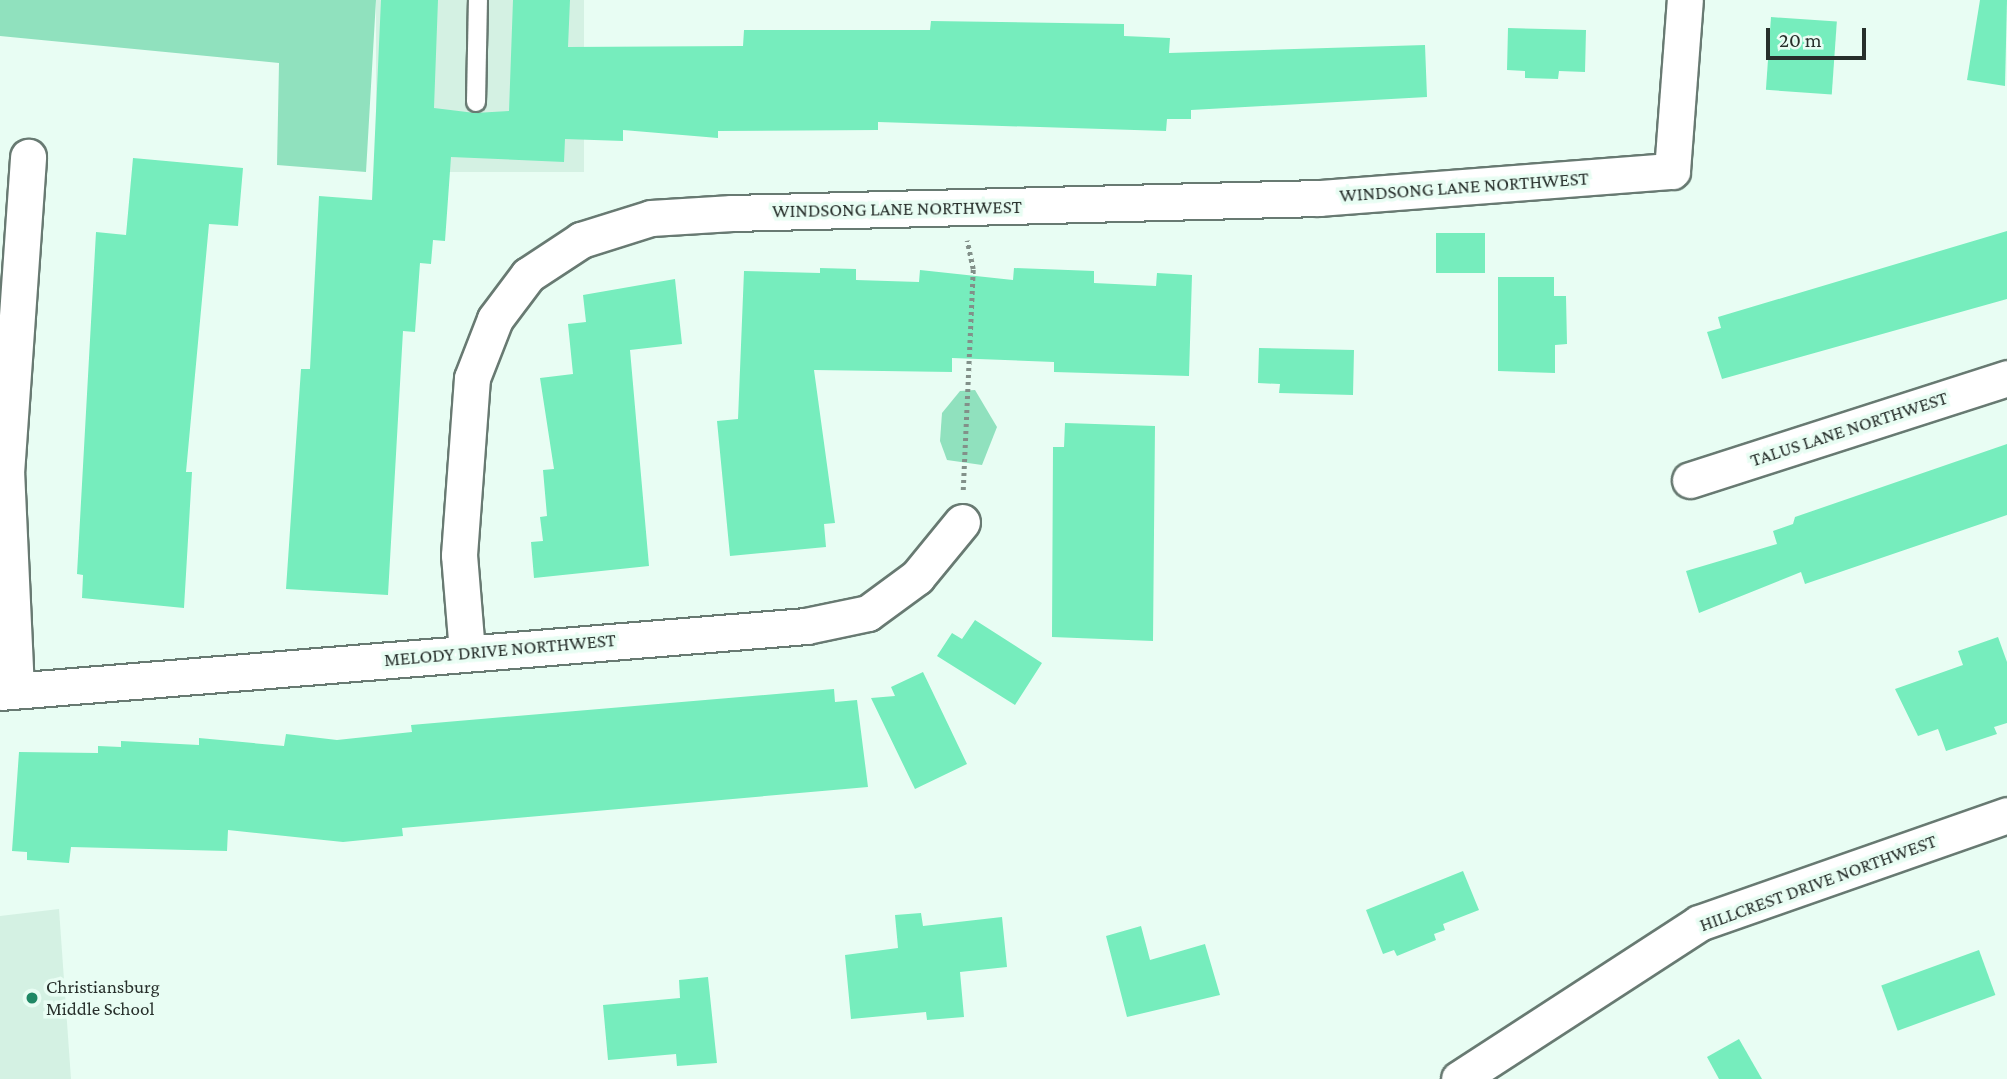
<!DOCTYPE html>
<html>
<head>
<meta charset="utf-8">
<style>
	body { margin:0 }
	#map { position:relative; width:2007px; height:1079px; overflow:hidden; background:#e8fdf3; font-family:"Crimson Pro",serif }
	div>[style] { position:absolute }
	.built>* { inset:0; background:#d4f1e3; transform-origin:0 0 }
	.green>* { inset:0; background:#90e1be }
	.building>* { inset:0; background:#76edbd; transform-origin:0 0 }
	.path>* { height:4.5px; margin-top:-2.25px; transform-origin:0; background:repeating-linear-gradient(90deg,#829089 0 3.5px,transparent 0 7px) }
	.roads { filter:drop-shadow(2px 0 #687a72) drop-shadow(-2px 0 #687a72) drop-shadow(0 2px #687a72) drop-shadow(0 -2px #687a72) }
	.service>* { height:18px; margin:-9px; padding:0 9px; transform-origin:9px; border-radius:9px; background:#fff }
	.minor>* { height:35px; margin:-17.5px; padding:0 17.5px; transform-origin:17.5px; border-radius:17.5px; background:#fff }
	.dots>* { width:19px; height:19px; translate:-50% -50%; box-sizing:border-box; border:4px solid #e8fdf3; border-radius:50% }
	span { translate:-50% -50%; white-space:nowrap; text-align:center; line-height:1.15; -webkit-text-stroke:7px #e8fdf3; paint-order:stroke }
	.street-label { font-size:19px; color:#272f2b }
	.poi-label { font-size:19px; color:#272f2b }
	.left { translate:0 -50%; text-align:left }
	.scale { position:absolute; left:1766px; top:28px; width:100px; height:32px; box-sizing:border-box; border:4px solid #272f2b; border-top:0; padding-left:9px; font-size:21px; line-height:24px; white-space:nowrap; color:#272f2b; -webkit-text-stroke:5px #e8fdf3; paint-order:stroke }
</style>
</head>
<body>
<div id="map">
	<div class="built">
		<div style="left:376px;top:0;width:208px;height:172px"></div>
		<div style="clip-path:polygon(59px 909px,71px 1079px,0 1079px,0 916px)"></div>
	</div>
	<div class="green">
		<div style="clip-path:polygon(0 0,376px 0,366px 172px,277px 165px,279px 63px,0 36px)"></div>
		<div style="clip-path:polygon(975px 390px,997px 427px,982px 465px,947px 460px,940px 441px,942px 413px,960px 391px)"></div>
	</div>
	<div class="building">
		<div style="clip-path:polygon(381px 0,438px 0,434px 108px,475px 113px,509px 111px,513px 0,570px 0,568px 47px,743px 46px,744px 30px,930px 30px,931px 21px,1124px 24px,1124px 36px,1170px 38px,1169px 53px,1425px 45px,1427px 97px,1191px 110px,1191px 119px,1167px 119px,1166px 131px,878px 122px,878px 130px,718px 131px,718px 138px,623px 130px,623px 141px,565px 139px,564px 162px,451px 157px,445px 241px,433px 240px,431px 264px,420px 263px,415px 332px,403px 331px,388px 595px,286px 589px,301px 369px,310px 369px,319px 196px,372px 200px)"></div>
		<div style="clip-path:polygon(1980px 0,2007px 0,2005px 86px,1967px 80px)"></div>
		<div style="left:1771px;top:17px;width:66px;height:73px;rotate:4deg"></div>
		<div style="clip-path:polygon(1508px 28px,1586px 30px,1585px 72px,1559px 71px,1558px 79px,1525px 78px,1525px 71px,1507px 70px)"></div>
		<div style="clip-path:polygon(133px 158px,243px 168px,238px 226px,209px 224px,186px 472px,192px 472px,184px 608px,82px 598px,83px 575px,77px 574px,96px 232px,126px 235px)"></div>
		<div style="clip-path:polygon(2007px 231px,2007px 299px,1722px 379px,1707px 332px,1721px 328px,1718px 317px)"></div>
		<div style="left:1436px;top:233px;width:49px;height:40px"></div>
		<div style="clip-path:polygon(820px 268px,856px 269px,856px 280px,919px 282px,920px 270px,1013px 280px,1014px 268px,1094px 271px,1094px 283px,1156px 286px,1157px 273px,1192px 275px,1189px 376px,1054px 372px,1054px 362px,952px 358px,952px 372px,814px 370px,835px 523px,824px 524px,826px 547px,730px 556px,717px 421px,738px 419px,744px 271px,820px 273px)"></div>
		<div style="clip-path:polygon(1498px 277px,1554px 277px,1554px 296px,1566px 296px,1567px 344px,1555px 345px,1555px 373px,1498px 371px)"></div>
		<div style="clip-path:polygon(675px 279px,682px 344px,630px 350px,649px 566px,534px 578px,531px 542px,543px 541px,540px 517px,547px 516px,543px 470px,554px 469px,540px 378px,573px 374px,568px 324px,586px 322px,583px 295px)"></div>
		<div style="clip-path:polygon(1259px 348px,1354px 350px,1353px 395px,1279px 393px,1280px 384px,1258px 383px)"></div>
		<div style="clip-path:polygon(1065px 423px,1155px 426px,1153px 641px,1052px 637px,1053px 447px,1064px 447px)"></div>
		<div style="clip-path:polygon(2007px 444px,2007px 515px,1805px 584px,1801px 572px,1699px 613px,1686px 571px,1777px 544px,1773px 531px,1793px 524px,1795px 517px)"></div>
		<div style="clip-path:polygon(975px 620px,1042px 663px,1015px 705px,937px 656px,952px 633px,962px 639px)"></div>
		<div style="clip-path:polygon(1998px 637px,2007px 662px,2007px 723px,1994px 727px,1997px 734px,1946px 751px,1938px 729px,1918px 736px,1895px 689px,1963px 665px,1958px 651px)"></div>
		<div style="clip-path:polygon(923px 672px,967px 764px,915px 789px,871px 698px,895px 696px,891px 687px)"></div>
		<div style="clip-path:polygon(834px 689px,835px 702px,857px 700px,868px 787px,402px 828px,403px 836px,343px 842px,228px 830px,227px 851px,71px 847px,69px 863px,27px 860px,27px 852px,12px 851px,19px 752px,98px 753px,98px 746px,121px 747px,121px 741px,199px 745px,199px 738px,284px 746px,286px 734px,337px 740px,412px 732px,411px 725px)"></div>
		<div style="clip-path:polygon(1463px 871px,1479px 910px,1443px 924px,1445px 930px,1434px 934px,1436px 940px,1397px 956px,1394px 950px,1383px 954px,1366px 910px)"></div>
		<div style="clip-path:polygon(921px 913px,923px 926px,1002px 917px,1007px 967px,960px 972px,964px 1017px,927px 1020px,926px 1012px,851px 1019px,845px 955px,898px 948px,895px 915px)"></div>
		<div style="clip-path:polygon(1141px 926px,1150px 960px,1205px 944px,1220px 995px,1127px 1017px,1106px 936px)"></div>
		<div style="left:1979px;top:950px;width:48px;height:104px;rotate:70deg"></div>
		<div style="clip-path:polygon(708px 977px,717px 1063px,677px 1066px,676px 1054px,608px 1060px,603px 1005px,680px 998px,679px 980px)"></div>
		<div style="clip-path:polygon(1739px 1039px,1762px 1079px,1719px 1079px,1707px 1057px)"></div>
	</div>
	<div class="path">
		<div style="left:963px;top:490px;width:221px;rotate:-87.4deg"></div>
		<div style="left:973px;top:269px;width:29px;rotate:-102deg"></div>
	</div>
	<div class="roads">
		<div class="service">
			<div style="left:476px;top:102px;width:102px;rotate:-88.9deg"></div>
		</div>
		<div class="minor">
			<div style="left:1690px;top:480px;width:333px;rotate:-17.8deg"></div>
			<div style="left:467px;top:652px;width:97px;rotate:-94.7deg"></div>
			<div style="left:459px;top:555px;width:177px;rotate:-85.8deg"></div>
			<div style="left:472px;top:378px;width:63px;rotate:-68.7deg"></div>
			<div style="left:495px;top:319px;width:55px;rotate:-53.1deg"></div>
			<div style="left:528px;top:275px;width:64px;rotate:-33.4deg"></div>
			<div style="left:581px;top:240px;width:73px;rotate:-17.4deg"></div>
			<div style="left:651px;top:218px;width:81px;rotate:-3.5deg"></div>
			<div style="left:732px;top:213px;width:587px;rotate:-1.46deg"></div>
			<div style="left:1319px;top:198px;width:354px;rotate:-4.4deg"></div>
			<div style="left:1672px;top:171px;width:171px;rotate:-85.7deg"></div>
			<div style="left:16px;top:690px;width:217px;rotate:-92.6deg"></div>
			<div style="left:6px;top:473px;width:317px;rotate:-86deg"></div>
			<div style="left:0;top:692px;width:809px;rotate:-4.68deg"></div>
			<div style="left:806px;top:626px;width:63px;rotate:-11.8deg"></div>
			<div style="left:868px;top:613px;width:61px;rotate:-36.3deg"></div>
			<div style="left:917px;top:577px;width:71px;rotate:-50.7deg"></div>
			<div style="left:1459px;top:1079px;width:286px;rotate:-33deg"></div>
			<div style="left:1699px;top:923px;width:326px;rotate:-19.3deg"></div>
		</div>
	</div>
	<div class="dots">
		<div style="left:32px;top:998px;background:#1f8865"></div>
	</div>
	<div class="street-label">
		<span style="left:1464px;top:187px;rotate:-4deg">WINDSONG LANE NORTHWEST</span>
		<span style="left:897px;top:209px;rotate:-1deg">WINDSONG LANE NORTHWEST</span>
		<span style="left:1849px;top:429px;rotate:-18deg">TALUS LANE NORTHWEST</span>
		<span style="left:500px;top:650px;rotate:-5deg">MELODY DRIVE NORTHWEST</span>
		<span style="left:1818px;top:883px;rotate:-20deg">HILLCREST DRIVE NORTHWEST</span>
	</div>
	<div class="poi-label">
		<span class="left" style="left:46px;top:998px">Christiansburg<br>Middle School</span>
	</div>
	<div class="scale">20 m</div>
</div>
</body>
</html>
